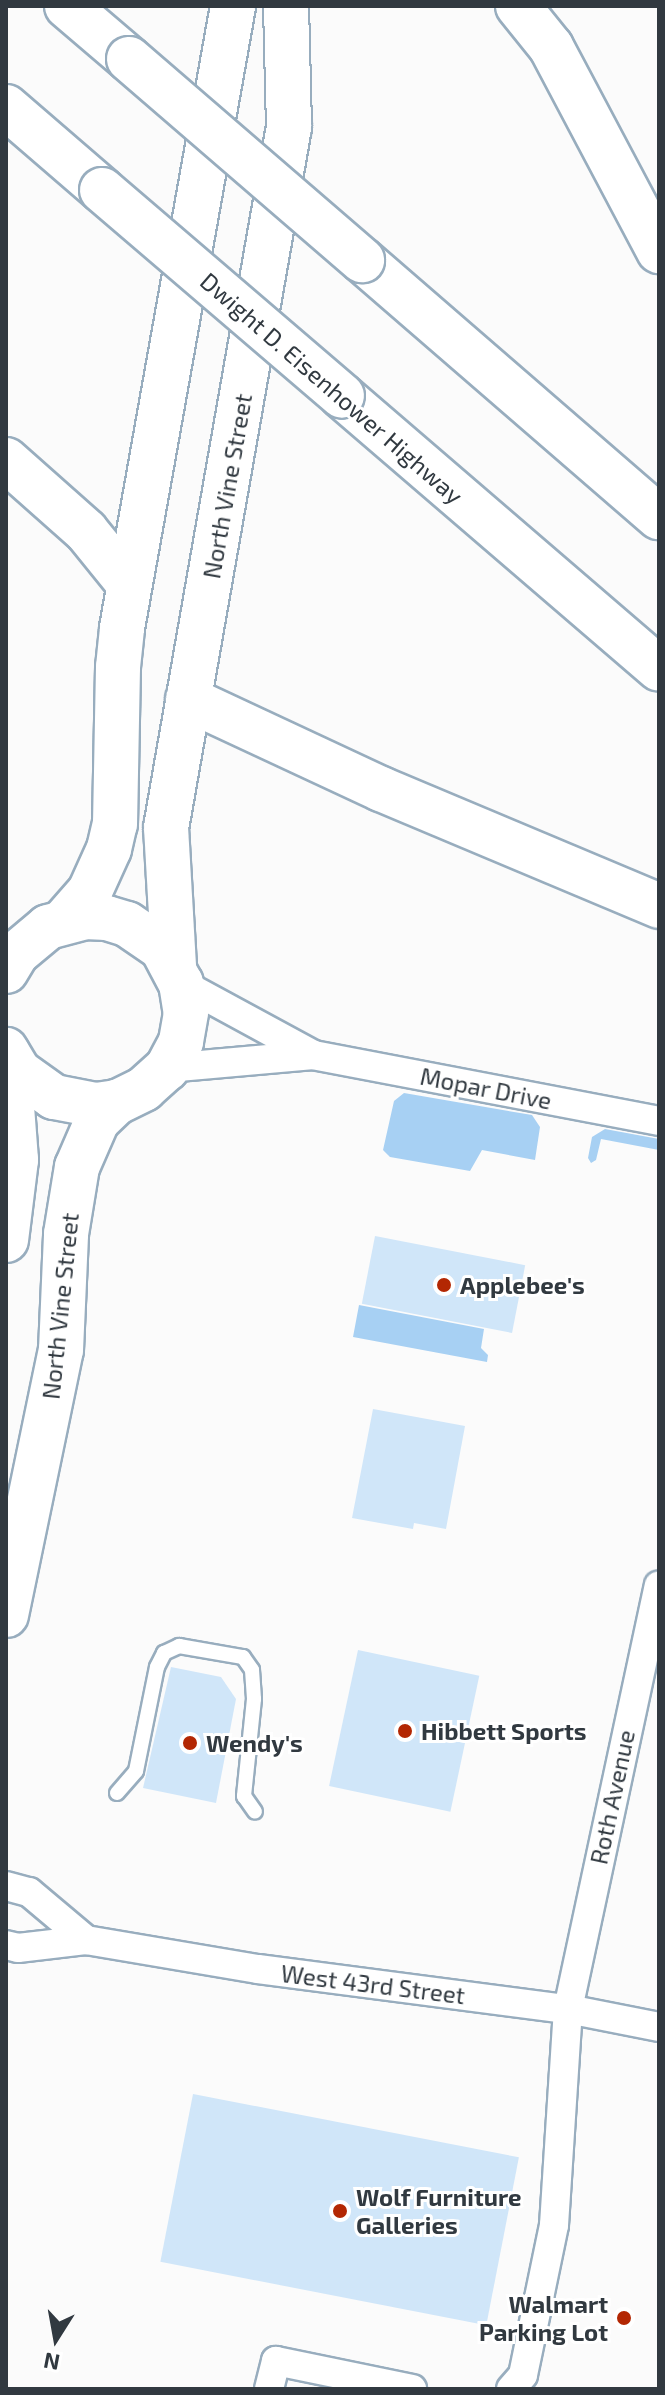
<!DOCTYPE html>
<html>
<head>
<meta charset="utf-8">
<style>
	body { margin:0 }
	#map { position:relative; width:665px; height:2395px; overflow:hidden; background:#fbfbfb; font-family:"Exo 2",sans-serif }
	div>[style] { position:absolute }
	.green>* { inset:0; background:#a7d0f3 }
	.building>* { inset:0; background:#d0e6f9; transform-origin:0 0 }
	.roads { filter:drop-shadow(2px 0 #98adbe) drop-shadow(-2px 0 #98adbe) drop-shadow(0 2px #98adbe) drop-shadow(0 -2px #98adbe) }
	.lane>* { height:14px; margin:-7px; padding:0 7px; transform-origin:7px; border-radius:7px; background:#fff }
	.street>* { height:28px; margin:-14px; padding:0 14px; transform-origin:14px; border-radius:14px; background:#fff }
	.highway>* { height:44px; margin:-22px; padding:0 22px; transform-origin:22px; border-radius:22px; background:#fff }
	.bridges { filter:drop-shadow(2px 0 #98adbe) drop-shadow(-2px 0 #98adbe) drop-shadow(0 2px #98adbe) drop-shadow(0 -2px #98adbe) }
	.highway-bridge>* { height:44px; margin:-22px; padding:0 22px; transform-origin:22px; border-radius:22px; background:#fff }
	.dots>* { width:22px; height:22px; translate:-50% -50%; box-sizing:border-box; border:4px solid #fff; border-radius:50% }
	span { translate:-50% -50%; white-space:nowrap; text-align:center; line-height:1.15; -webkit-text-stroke:6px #fff; paint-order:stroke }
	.street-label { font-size:24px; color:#313940 }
	.poi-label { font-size:24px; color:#313940; font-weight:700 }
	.left { translate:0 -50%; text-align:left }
	.right { translate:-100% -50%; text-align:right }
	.frame { position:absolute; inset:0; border:8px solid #313940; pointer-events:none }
	.north { position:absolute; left:16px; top:2299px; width:80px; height:80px; -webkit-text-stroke:6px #fff; paint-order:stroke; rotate:191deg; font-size:22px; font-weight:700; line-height:32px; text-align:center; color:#313940 }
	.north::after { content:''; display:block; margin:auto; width:28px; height:36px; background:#313940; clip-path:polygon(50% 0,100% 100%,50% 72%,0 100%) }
</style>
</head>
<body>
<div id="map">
	<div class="green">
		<div style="clip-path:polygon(404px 1093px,532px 1115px,540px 1127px,535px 1160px,482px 1150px,470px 1171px,390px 1157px,383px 1150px,394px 1101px)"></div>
		<div style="clip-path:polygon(605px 1129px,659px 1139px,659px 1150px,601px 1139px,596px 1160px,591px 1163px,588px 1158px,592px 1137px)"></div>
		<div style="clip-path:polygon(359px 1305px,484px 1329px,481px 1348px,488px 1355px,487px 1362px,353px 1337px)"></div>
	</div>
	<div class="building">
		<div style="left:375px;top:1236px;width:153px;height:69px;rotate:11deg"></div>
		<div style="clip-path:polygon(373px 1409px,465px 1426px,446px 1529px,414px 1523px,413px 1529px,352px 1518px)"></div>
		<div style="left:358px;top:1650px;width:124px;height:139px;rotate:12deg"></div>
		<div style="clip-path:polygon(171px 1667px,221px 1677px,236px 1699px,216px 1803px,143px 1788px)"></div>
		<div style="left:193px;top:2094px;width:332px;height:171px;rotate:11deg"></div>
	</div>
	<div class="roads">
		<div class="lane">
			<div style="left:117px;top:1793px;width:29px;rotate:-49deg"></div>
			<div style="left:136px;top:1771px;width:106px;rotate:-78.6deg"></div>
			<div style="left:157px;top:1667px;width:16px;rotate:-63deg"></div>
			<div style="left:164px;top:1653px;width:17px;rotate:-25deg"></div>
			<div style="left:179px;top:1646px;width:65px;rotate:9.8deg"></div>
			<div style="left:243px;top:1657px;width:16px;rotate:55deg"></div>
			<div style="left:252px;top:1670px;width:29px;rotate:86deg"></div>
			<div style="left:254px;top:1699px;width:98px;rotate:95.9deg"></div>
			<div style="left:244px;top:1796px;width:19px;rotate:55deg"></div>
		</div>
		<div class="street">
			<div style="left:181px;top:983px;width:149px;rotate:28.5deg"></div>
			<div style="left:167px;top:1068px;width:147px;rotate:-5.1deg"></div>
			<div style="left:313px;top:1055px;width:352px;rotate:10.8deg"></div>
			<div style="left:6px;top:1886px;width:24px;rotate:15deg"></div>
			<div style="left:29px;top:1892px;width:75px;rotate:40.1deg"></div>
			<div style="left:6px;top:1945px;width:12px;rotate:14deg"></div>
			<div style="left:18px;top:1948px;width:68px;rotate:-6.7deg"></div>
			<div style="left:86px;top:1940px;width:174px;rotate:9.6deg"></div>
			<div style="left:258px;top:1969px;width:313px;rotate:7.4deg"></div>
			<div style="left:568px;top:2009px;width:93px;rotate:11.2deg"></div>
			<div style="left:269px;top:2389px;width:29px;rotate:-76deg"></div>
			<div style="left:276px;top:2361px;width:139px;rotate:11.6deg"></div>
			<div style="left:511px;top:2389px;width:18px;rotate:-49deg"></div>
			<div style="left:523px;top:2375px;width:153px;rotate:-78.3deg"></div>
			<div style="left:554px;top:2225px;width:216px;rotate:-86.3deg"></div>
			<div style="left:568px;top:2009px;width:433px;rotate:-77.9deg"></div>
		</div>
		<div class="highway">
			<div style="left:67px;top:6px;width:82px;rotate:40.5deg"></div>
			<div style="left:518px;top:6px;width:53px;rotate:51.2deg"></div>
			<div style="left:551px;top:47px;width:231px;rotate:62.1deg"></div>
			<div style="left:6px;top:107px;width:127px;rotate:40.8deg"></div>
			<div style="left:362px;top:260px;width:393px;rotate:40.9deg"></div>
			<div style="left:342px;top:396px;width:418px;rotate:40.7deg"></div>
			<div style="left:6px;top:460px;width:107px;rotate:41.6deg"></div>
			<div style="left:86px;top:531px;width:68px;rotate:50.9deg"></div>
			<div style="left:188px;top:699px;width:213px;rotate:25deg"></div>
			<div style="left:381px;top:789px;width:302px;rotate:22.8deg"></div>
			<div style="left:64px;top:921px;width:40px;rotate:-49deg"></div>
			<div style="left:90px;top:891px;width:46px;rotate:-65.7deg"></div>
			<div style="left:109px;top:849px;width:26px;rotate:-77deg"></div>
			<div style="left:115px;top:824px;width:157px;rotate:-88.9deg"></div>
			<div style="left:118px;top:667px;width:39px;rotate:-84deg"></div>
			<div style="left:122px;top:628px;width:632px;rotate:-79.88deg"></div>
			<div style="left:174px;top:966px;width:138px;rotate:-93.3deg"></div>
			<div style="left:166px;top:828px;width:712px;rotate:-80.05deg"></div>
			<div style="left:289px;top:127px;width:121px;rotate:-91.4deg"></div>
			<div style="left:6px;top:971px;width:21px;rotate:-59deg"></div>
			<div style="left:17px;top:953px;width:40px;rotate:-40deg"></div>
			<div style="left:48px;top:927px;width:38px;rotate:-15deg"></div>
			<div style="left:85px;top:917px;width:22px;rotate:3deg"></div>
			<div style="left:107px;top:918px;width:21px;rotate:17deg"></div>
			<div style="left:127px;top:924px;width:42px;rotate:34.4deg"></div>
			<div style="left:162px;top:948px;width:40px;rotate:62deg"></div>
			<div style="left:181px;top:983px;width:30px;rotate:81deg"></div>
			<div style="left:186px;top:1013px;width:29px;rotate:100deg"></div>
			<div style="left:181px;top:1042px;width:30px;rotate:118deg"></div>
			<div style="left:167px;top:1068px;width:31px;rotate:138deg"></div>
			<div style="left:144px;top:1089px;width:30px;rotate:154deg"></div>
			<div style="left:117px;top:1102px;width:21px;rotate:172deg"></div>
			<div style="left:96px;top:1105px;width:43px;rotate:-169.2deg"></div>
			<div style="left:54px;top:1097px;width:43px;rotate:-144.5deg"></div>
			<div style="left:19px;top:1072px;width:26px;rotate:-121deg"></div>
			<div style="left:6px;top:1240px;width:81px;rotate:-82.9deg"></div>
			<div style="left:16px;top:1160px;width:106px;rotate:-94.3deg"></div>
			<div style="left:6px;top:1615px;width:271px;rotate:-78.3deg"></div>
			<div style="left:61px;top:1350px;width:116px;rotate:-87.5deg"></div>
			<div style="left:66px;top:1234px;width:68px;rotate:-80.7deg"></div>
			<div style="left:77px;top:1167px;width:50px;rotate:-66.5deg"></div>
			<div style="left:97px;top:1121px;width:28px;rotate:-44deg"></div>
		</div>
	</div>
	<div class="bridges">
		<div class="highway-bridge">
			<div style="left:129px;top:59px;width:308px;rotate:40.8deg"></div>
			<div style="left:102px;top:190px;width:316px;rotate:40.6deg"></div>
		</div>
	</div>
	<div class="dots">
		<div style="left:444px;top:1285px;background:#b32703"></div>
		<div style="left:405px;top:1731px;background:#b32703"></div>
		<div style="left:190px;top:1743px;background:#b32703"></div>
		<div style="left:340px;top:2211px;background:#b32703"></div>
		<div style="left:624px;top:2318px;background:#b32703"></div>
	</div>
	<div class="street-label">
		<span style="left:332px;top:388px;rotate:41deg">Dwight D. Eisenhower Highway</span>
		<span style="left:227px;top:486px;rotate:-80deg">North Vine Street</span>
		<span style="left:486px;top:1088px;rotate:11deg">Mopar Drive</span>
		<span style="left:60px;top:1306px;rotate:-84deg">North Vine Street</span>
		<span style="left:612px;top:1797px;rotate:-78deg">Roth Avenue</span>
		<span style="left:373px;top:1984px;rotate:7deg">West 43rd Street</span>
	</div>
	<div class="poi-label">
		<span class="left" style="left:460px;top:1285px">Applebee's</span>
		<span class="left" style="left:421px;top:1731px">Hibbett Sports</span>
		<span class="left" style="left:206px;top:1743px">Wendy's</span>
		<span class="left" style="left:356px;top:2211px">Wolf Furniture<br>Galleries</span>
		<span class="right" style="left:608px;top:2318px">Walmart<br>Parking Lot</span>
	</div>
	<div class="frame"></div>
	<div class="north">N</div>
</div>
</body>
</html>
